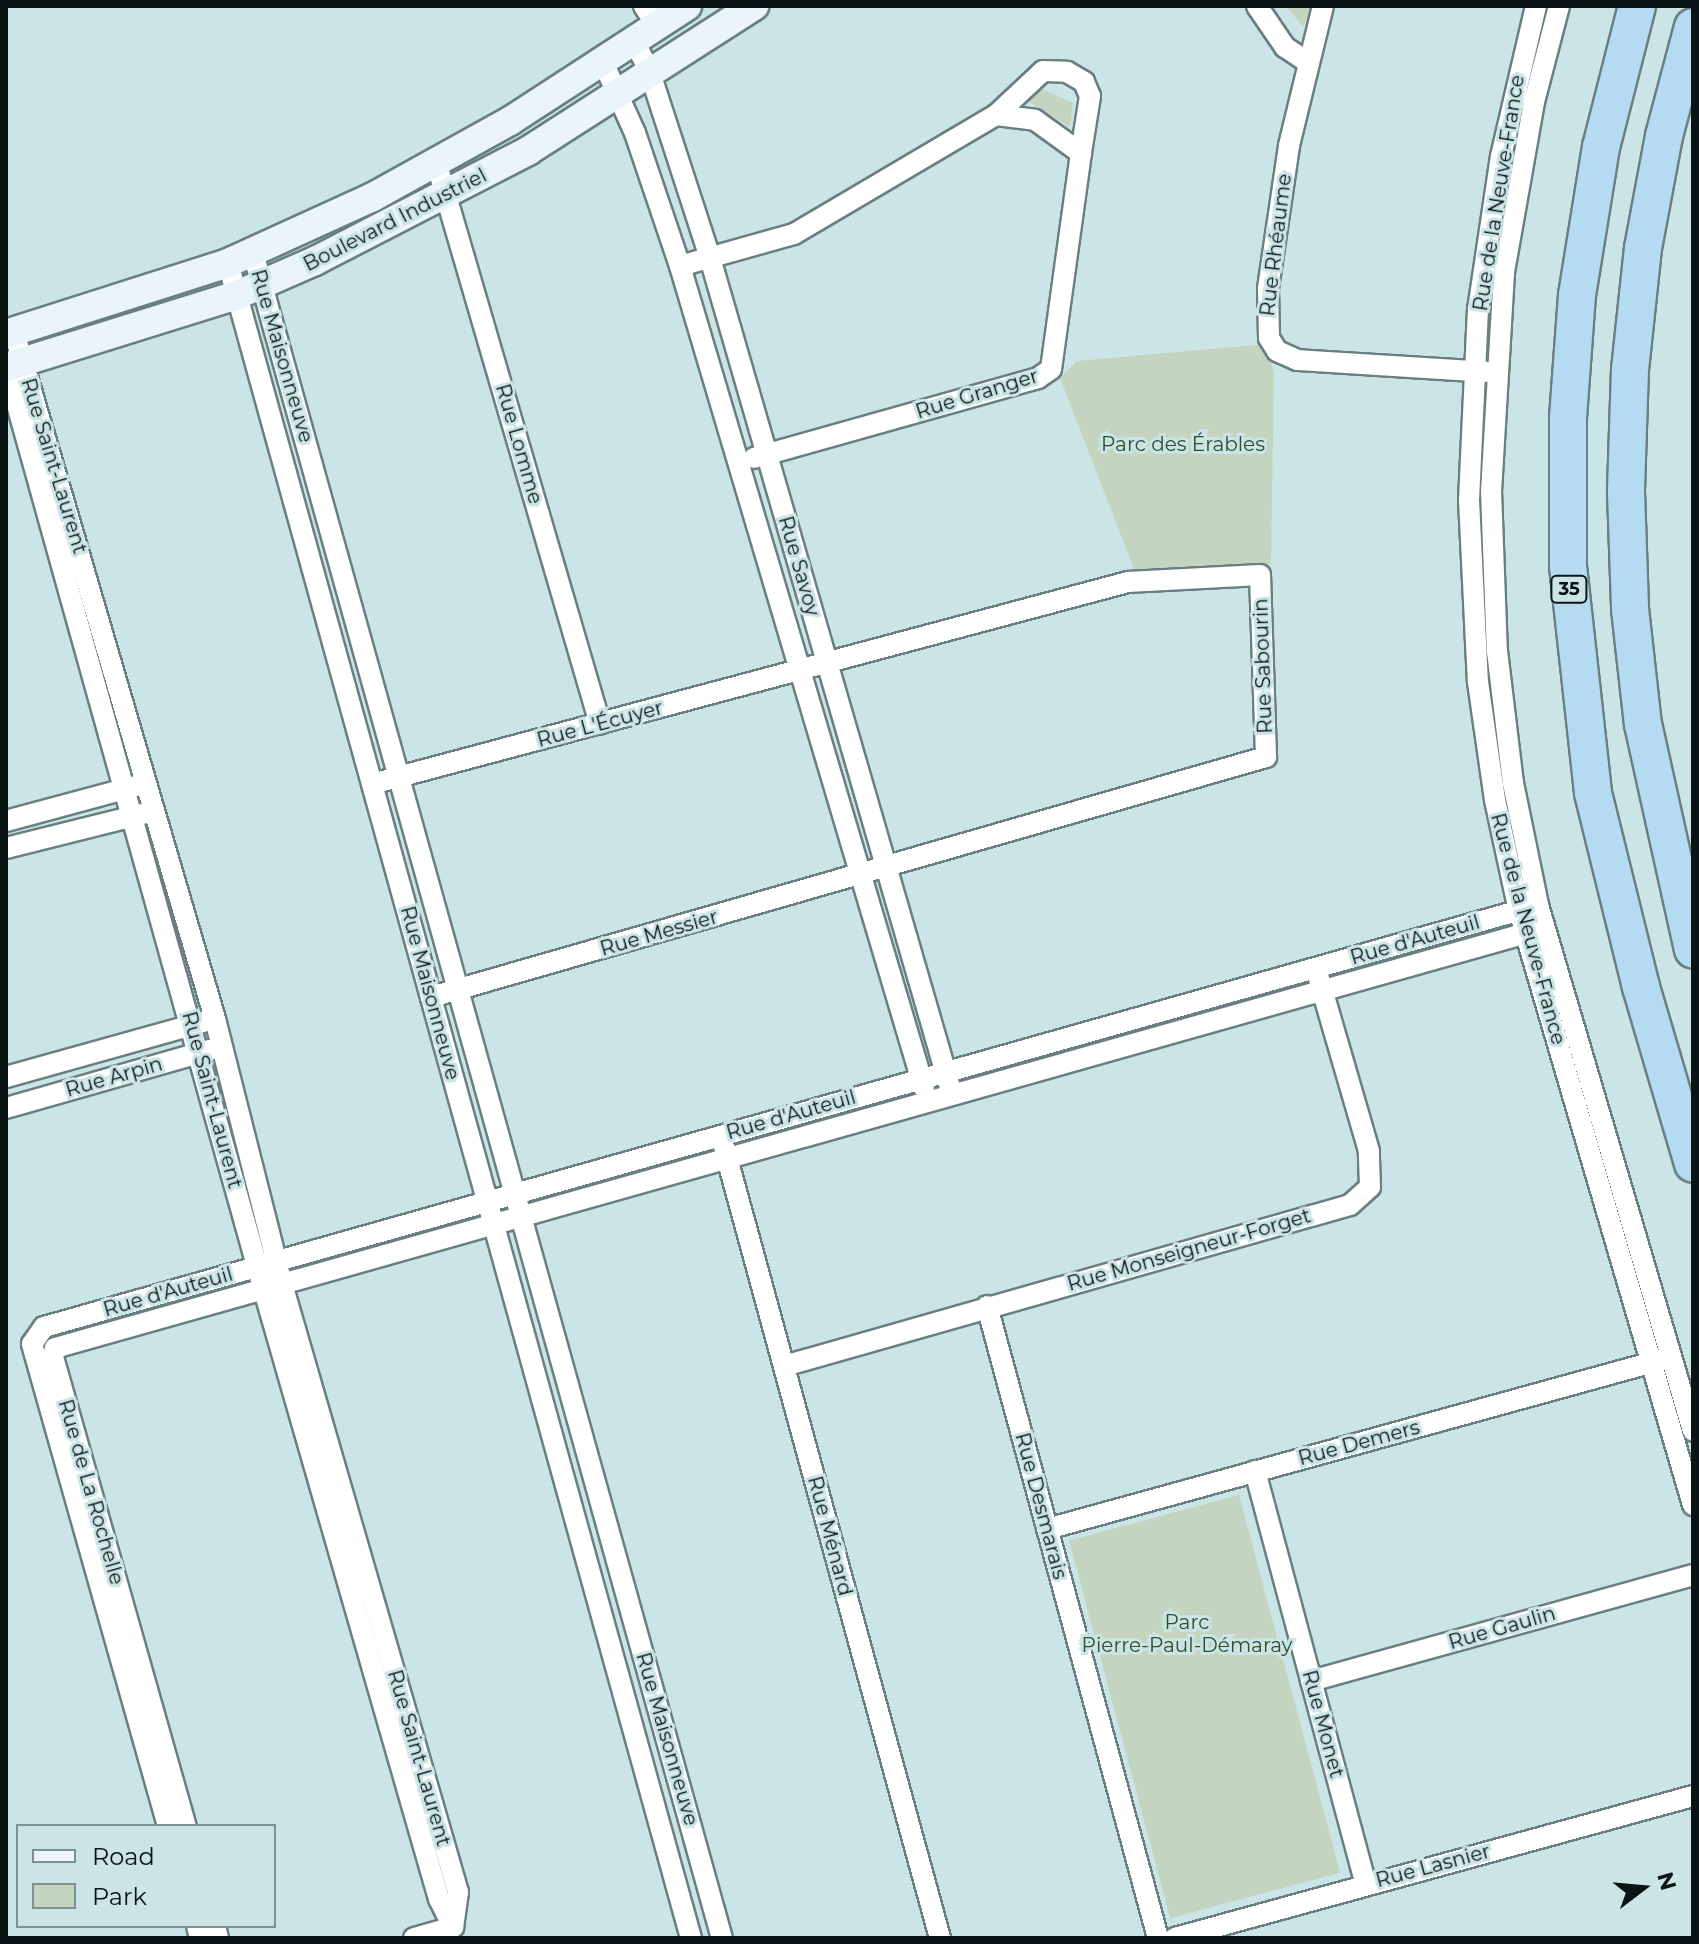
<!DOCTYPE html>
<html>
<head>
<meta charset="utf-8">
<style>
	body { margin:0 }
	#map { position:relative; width:1699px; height:1944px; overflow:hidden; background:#cbe4e6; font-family:Montserrat,sans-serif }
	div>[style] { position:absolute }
	.green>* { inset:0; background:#c3d5c1; transform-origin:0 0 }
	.roads { filter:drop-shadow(2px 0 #697f81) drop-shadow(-2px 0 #697f81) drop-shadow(0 2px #697f81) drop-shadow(0 -2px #697f81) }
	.street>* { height:20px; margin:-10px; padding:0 10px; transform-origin:10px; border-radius:10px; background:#fff }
	.secondary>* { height:28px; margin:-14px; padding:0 14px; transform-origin:14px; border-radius:14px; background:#e9f4fb }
	.highway>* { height:36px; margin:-18px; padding:0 18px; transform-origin:18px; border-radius:18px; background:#b5dbf3 }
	span { translate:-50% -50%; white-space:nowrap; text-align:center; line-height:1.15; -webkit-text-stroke:6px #cbe4e6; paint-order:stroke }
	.shield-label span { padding:2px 6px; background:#cbe4e6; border:2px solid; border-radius:6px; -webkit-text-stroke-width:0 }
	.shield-label { font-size:18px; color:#0b1415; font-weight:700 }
	.street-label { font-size:20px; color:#0b1415 }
	.park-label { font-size:20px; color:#2d4f29 }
	.frame { position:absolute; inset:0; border:8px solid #0b1415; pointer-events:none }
	.legend { position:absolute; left:16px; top:1824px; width:260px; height:104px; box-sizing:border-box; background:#cbe4e6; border:2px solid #7e9192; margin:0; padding:10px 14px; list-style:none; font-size:24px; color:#0b1415 }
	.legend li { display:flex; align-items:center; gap:16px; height:40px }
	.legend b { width:40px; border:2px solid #7e9192 }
	.north { position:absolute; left:1603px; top:1848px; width:80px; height:80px; -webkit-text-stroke:6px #cbe4e6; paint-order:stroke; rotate:74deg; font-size:22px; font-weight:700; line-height:32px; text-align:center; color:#0b1415 }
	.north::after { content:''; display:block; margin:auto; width:28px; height:36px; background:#0b1415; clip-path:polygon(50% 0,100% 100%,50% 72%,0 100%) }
</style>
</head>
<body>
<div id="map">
	<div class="green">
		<div style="clip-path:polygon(1286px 6px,1313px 6px,1303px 27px)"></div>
		<div style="clip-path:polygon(1041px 89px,1073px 103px,1070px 127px,1029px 102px,1033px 92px)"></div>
		<div style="clip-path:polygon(1266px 344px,1274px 373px,1271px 564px,1136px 574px,1060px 378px,1077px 361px)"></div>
		<div style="left:1239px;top:1495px;width:391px;height:176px;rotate:75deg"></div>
	</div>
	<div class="roads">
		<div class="street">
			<div style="left:644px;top:6px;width:24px;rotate:57deg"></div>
			<div style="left:1257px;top:6px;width:50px;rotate:55.7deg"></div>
			<div style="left:1285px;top:47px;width:25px;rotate:34deg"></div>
			<div style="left:1323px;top:6px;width:144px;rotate:103.7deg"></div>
			<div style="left:1289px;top:146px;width:145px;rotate:98.4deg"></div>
			<div style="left:1268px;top:289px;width:49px;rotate:88.8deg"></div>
			<div style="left:1269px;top:338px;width:15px;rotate:58deg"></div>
			<div style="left:1277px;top:351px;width:22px;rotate:24deg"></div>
			<div style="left:1297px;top:360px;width:190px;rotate:3.6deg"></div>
			<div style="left:1536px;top:6px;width:154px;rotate:103.1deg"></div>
			<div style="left:1501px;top:156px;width:155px;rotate:98.5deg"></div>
			<div style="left:1478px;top:309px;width:191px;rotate:92.7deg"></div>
			<div style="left:1469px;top:500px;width:182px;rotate:87.2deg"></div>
			<div style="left:1478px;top:682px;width:119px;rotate:81.8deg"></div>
			<div style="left:1495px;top:800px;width:114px;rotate:77.8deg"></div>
			<div style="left:1519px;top:911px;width:619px;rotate:73.67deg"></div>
			<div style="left:1559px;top:6px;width:99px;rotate:104.6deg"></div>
			<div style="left:1534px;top:102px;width:174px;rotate:100deg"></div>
			<div style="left:1504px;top:273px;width:218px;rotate:93.4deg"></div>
			<div style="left:1491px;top:491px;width:160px;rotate:87.9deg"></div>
			<div style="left:1497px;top:651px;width:133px;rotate:83.1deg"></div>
			<div style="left:1513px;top:783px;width:125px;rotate:78.4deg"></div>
			<div style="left:1538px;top:905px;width:548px;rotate:73.58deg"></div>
			<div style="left:634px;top:41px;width:36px;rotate:63deg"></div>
			<div style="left:650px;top:73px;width:194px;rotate:72deg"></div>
			<div style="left:710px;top:258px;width:860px;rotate:73.86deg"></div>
			<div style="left:603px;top:62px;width:78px;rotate:65.7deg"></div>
			<div style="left:635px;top:133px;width:140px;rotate:71.3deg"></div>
			<div style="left:680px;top:266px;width:857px;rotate:73.47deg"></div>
			<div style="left:996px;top:115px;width:64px;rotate:-43.1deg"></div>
			<div style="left:1043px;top:71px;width:24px;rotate:2deg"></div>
			<div style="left:1067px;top:72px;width:20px;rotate:30deg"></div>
			<div style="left:1084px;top:82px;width:15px;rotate:67deg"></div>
			<div style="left:1090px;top:96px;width:58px;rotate:99deg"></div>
			<div style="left:437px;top:165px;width:582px;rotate:73.74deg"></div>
			<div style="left:253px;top:253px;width:1749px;rotate:74.45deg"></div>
			<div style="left:228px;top:263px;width:1738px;rotate:74.55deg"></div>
			<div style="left:680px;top:266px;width:118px;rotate:-15.7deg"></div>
			<div style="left:794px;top:234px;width:234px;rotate:-30.5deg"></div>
			<div style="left:996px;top:115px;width:39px;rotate:7deg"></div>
			<div style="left:1035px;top:120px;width:57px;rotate:35.7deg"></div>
			<div style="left:1081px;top:153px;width:218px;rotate:97.9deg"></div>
			<div style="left:1051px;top:369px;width:16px;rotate:145deg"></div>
			<div style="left:1038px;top:378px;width:295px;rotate:164.3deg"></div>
			<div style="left:14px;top:332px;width:716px;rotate:73.69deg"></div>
			<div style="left:215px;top:1019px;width:273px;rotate:75.8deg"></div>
			<div style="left:282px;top:1284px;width:633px;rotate:73.86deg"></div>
			<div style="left:458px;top:1892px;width:35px;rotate:98deg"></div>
			<div style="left:6px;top:365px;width:935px;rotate:74.43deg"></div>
			<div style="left:257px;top:1266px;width:659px;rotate:73.96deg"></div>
			<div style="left:439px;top:1899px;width:31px;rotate:63deg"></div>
			<div style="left:372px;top:784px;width:783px;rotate:-14.96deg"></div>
			<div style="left:1128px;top:582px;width:132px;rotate:-3deg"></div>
			<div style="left:1260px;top:575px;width:182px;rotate:88.1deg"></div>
			<div style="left:1266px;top:757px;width:869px;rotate:163.96deg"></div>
			<div style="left:6px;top:821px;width:135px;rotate:-15.1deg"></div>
			<div style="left:6px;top:848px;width:144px;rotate:-14deg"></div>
			<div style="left:6px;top:1077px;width:205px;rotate:-15.6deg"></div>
			<div style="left:6px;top:1108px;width:212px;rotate:-15.9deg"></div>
			<div style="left:724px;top:1147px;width:820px;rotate:74.73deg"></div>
			<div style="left:987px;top:1306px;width:655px;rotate:74.86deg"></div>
			<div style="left:55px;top:1348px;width:1547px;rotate:-15.75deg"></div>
			<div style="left:55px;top:1348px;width:9px;rotate:103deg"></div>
			<div style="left:53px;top:1357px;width:487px;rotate:74.2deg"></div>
			<div style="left:784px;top:1366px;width:588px;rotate:-15.88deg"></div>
			<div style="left:1350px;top:1205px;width:27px;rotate:-42deg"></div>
			<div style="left:1370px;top:1187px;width:36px;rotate:-92deg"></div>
			<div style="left:1369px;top:1151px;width:179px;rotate:-106.2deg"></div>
			<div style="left:1255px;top:1471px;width:428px;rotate:75deg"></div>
			<div style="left:1047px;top:1529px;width:640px;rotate:-15.4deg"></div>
			<div style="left:1311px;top:1681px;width:396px;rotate:-15.5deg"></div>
			<div style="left:168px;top:1826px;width:501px;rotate:-105.76deg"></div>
			<div style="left:32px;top:1344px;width:21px;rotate:-55deg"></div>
			<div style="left:44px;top:1327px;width:1552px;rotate:-15.77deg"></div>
			<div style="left:197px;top:1926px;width:12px;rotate:76deg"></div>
			<div style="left:215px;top:1926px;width:12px;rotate:76deg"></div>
			<div style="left:414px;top:1938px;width:41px;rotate:-15.8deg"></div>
			<div style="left:1175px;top:1938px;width:537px;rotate:-15.33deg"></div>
		</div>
		<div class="secondary">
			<div style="left:6px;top:334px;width:233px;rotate:-17.7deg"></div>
			<div style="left:228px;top:263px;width:159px;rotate:-24.5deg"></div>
			<div style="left:373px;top:197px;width:157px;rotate:-29deg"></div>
			<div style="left:510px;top:121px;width:211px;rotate:-33deg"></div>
			<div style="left:6px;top:367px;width:242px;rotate:-17.3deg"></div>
			<div style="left:237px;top:295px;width:85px;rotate:-23.6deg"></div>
			<div style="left:315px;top:261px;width:240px;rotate:-27.3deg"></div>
			<div style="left:528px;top:151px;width:269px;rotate:-32.7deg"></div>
		</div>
		<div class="highway">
			<div style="left:1637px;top:6px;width:146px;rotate:104.3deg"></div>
			<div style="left:1601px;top:147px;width:150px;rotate:99.2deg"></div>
			<div style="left:1577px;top:295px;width:122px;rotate:94.2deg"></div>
			<div style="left:1568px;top:417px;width:149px;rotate:90deg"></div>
			<div style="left:1568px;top:566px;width:228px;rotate:83.7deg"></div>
			<div style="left:1593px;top:793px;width:200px;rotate:76.1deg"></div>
			<div style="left:1641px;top:987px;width:184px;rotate:73.6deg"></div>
			<div style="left:1693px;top:27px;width:113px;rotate:104.9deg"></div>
			<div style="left:1664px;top:136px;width:114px;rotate:100.6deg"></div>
			<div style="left:1643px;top:248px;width:122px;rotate:96.1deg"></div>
			<div style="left:1630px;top:369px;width:123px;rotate:91.9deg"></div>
			<div style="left:1626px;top:492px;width:117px;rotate:88deg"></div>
			<div style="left:1630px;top:609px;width:116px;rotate:83.6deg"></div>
			<div style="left:1643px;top:724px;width:231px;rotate:77.5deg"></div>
		</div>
	</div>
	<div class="shield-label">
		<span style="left:1569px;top:589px">35</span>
	</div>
	<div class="street-label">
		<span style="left:1499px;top:193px;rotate:-81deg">Rue de la Neuve-France</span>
		<span style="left:395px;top:220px;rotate:-27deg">Boulevard Industriel</span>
		<span style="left:1276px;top:245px;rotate:-83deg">Rue Rhéaume</span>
		<span style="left:282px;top:356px;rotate:74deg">Rue Maisonneuve</span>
		<span style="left:977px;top:394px;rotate:-17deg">Rue Granger</span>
		<span style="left:519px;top:444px;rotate:74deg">Rue Lomme</span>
		<span style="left:54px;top:466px;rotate:73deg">Rue Saint-Laurent</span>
		<span style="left:799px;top:566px;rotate:74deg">Rue Savoy</span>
		<span style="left:1263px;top:666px;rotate:-92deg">Rue Sabourin</span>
		<span style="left:600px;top:724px;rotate:-15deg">Rue L'Écuyer</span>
		<span style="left:1528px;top:929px;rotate:75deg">Rue de la Neuve-France</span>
		<span style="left:659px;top:933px;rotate:-16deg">Rue Messier</span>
		<span style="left:1415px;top:940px;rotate:-16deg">Rue d'Auteuil</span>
		<span style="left:430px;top:993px;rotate:75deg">Rue Maisonneuve</span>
		<span style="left:114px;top:1077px;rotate:-16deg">Rue Arpin</span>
		<span style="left:212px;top:1100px;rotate:75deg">Rue Saint-Laurent</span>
		<span style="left:791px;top:1115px;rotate:-16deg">Rue d'Auteuil</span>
		<span style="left:1189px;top:1250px;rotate:-16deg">Rue Monseigneur-Forget</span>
		<span style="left:168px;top:1292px;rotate:-16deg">Rue d'Auteuil</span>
		<span style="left:1359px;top:1443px;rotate:-15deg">Rue Demers</span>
		<span style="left:91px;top:1492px;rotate:74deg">Rue de La Rochelle</span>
		<span style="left:1041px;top:1506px;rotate:75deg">Rue Desmarais</span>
		<span style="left:830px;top:1536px;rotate:75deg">Rue Ménard</span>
		<span style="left:1502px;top:1628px;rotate:-16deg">Rue Gaulin</span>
		<span style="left:1323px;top:1724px;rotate:75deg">Rue Monet</span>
		<span style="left:667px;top:1739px;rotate:74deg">Rue Maisonneuve</span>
		<span style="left:419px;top:1758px;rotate:74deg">Rue Saint-Laurent</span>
		<span style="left:1433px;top:1866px;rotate:-15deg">Rue Lasnier</span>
	</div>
	<div class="park-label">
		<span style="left:1183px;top:444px">Parc des Érables</span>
		<span style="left:1187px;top:1634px">Parc<br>Pierre-Paul-Démaray</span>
	</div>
	<div class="frame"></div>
	<ul class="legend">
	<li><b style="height:10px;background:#e9f4fb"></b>Road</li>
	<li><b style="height:22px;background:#c3d5c1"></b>Park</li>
	</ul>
	<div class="north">N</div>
</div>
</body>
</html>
